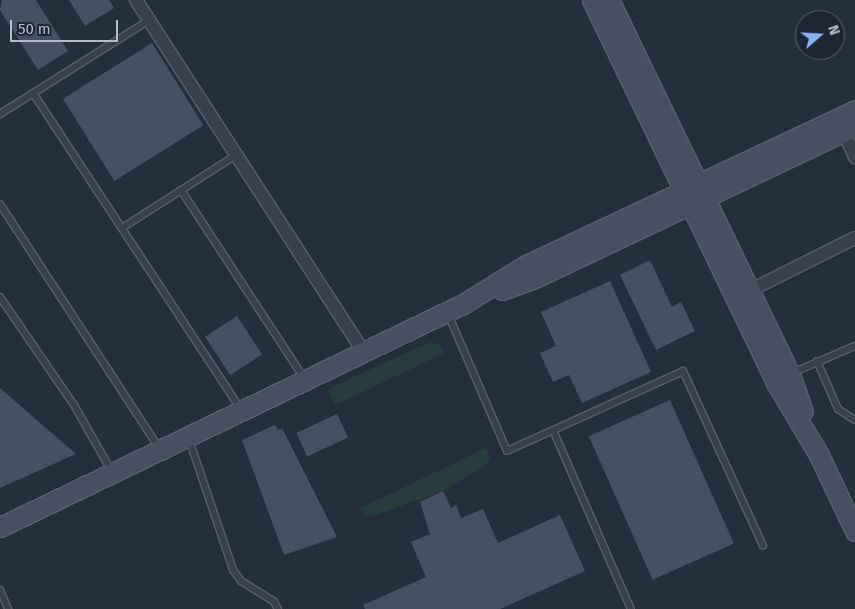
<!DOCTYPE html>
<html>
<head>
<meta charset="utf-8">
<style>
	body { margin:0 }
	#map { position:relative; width:855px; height:609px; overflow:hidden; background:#242f3e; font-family:"Fira Sans",sans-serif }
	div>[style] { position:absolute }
	.green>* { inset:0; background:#263c3f }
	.building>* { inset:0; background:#455162; transform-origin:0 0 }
	.roads { filter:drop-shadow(1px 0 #565f6c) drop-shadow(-1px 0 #565f6c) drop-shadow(0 1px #565f6c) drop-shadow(0 -1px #565f6c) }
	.lane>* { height:6px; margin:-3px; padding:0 3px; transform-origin:3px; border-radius:3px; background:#38414e }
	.street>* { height:12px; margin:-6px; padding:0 6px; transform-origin:6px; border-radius:6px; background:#38414e }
	.secondary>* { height:19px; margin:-9.5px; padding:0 9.5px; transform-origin:9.5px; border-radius:9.5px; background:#465061 }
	span { translate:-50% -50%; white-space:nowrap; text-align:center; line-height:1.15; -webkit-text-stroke:4px #1d2633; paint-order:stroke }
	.north { position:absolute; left:795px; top:10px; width:50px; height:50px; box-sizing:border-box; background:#1d2633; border:1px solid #59626f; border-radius:50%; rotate:71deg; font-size:14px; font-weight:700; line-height:20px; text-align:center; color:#b4bcc9 }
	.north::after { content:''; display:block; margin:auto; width:18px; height:22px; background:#8ab4f8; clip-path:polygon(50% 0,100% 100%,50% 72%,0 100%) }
	.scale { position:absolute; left:10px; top:20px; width:108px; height:22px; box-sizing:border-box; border:2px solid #b4bcc9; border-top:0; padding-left:6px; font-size:15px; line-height:18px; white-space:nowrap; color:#b4bcc9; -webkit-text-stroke:4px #1d2633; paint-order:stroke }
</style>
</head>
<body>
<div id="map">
	<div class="green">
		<div style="clip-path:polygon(430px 342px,441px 346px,445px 353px,335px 405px,329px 392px,332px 387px)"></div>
		<div style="clip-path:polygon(486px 448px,490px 457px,485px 466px,443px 491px,375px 515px,365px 517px,360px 508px)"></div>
	</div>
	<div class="building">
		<div style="clip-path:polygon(2px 0,36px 0,68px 51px,38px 70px,0 10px)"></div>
		<div style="clip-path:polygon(69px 0,109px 0,114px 8px,85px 26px)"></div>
		<div style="left:152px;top:43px;width:97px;height:105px;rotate:58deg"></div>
		<div style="clip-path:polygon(650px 260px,672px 307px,681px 302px,695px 331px,656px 350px,620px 275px)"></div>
		<div style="clip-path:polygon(610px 281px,651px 372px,582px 403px,569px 375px,553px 382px,540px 353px,556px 346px,541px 312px)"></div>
		<div style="left:237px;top:316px;width:46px;height:38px;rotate:57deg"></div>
		<div style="clip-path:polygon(0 388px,76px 454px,0 488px)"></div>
		<div style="left:670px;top:400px;width:157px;height:89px;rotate:66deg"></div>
		<div style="left:337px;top:414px;width:26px;height:45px;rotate:65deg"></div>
		<div style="clip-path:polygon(275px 425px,278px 430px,282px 428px,337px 537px,284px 555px,242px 440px)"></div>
		<div style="clip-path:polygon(443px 491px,451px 508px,456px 505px,461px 518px,483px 509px,498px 543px,560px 515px,585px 571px,500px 609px,365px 609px,363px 605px,426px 577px,411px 542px,430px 534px,420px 502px)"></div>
	</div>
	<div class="roads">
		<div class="lane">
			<div style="left:33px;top:93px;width:377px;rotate:56.7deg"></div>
			<div style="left:0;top:114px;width:176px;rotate:-32.2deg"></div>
			<div style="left:181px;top:190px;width:225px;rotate:56.8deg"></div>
			<div style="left:0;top:204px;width:291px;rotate:56.9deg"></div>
			<div style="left:122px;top:228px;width:135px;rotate:-32.6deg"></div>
			<div style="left:0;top:297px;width:131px;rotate:55.6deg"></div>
			<div style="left:74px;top:405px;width:75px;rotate:60.4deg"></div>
			<div style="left:448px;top:314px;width:149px;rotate:66.7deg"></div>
			<div style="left:507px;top:451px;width:193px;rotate:-24.4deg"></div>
			<div style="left:683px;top:371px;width:192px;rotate:65.4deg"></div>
			<div style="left:817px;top:361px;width:52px;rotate:66.4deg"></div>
			<div style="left:838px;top:409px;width:20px;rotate:33deg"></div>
			<div style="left:792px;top:373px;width:69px;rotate:-23.2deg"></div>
			<div style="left:553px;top:430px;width:195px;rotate:66.5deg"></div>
			<div style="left:189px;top:439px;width:138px;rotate:71.4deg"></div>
			<div style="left:233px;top:570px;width:14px;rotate:54deg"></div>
			<div style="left:241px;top:581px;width:39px;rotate:32deg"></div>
			<div style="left:274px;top:602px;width:8px;rotate:60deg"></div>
			<div style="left:0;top:590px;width:21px;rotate:67deg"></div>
		</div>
		<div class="street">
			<div style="left:136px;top:0;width:417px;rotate:57.1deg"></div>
			<div style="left:847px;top:139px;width:20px;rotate:66deg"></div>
			<div style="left:749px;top:291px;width:119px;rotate:-26.6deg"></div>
		</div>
		<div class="secondary">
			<div style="left:592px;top:0;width:423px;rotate:64.3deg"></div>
			<div style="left:775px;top:381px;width:86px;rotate:59.3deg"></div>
			<div style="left:819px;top:455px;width:84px;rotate:64.7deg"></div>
			<div style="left:609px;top:0;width:415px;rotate:64.2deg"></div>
			<div style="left:790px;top:374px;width:39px;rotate:71deg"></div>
			<div style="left:502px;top:290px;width:33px;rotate:-20deg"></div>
			<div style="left:533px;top:279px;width:357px;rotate:-25.4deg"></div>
			<div style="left:0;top:527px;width:514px;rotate:-25.72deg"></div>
			<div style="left:463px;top:304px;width:74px;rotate:-31.8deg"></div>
			<div style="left:526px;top:265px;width:364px;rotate:-25.2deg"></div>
		</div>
	</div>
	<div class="north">N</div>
	<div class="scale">50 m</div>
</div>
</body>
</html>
